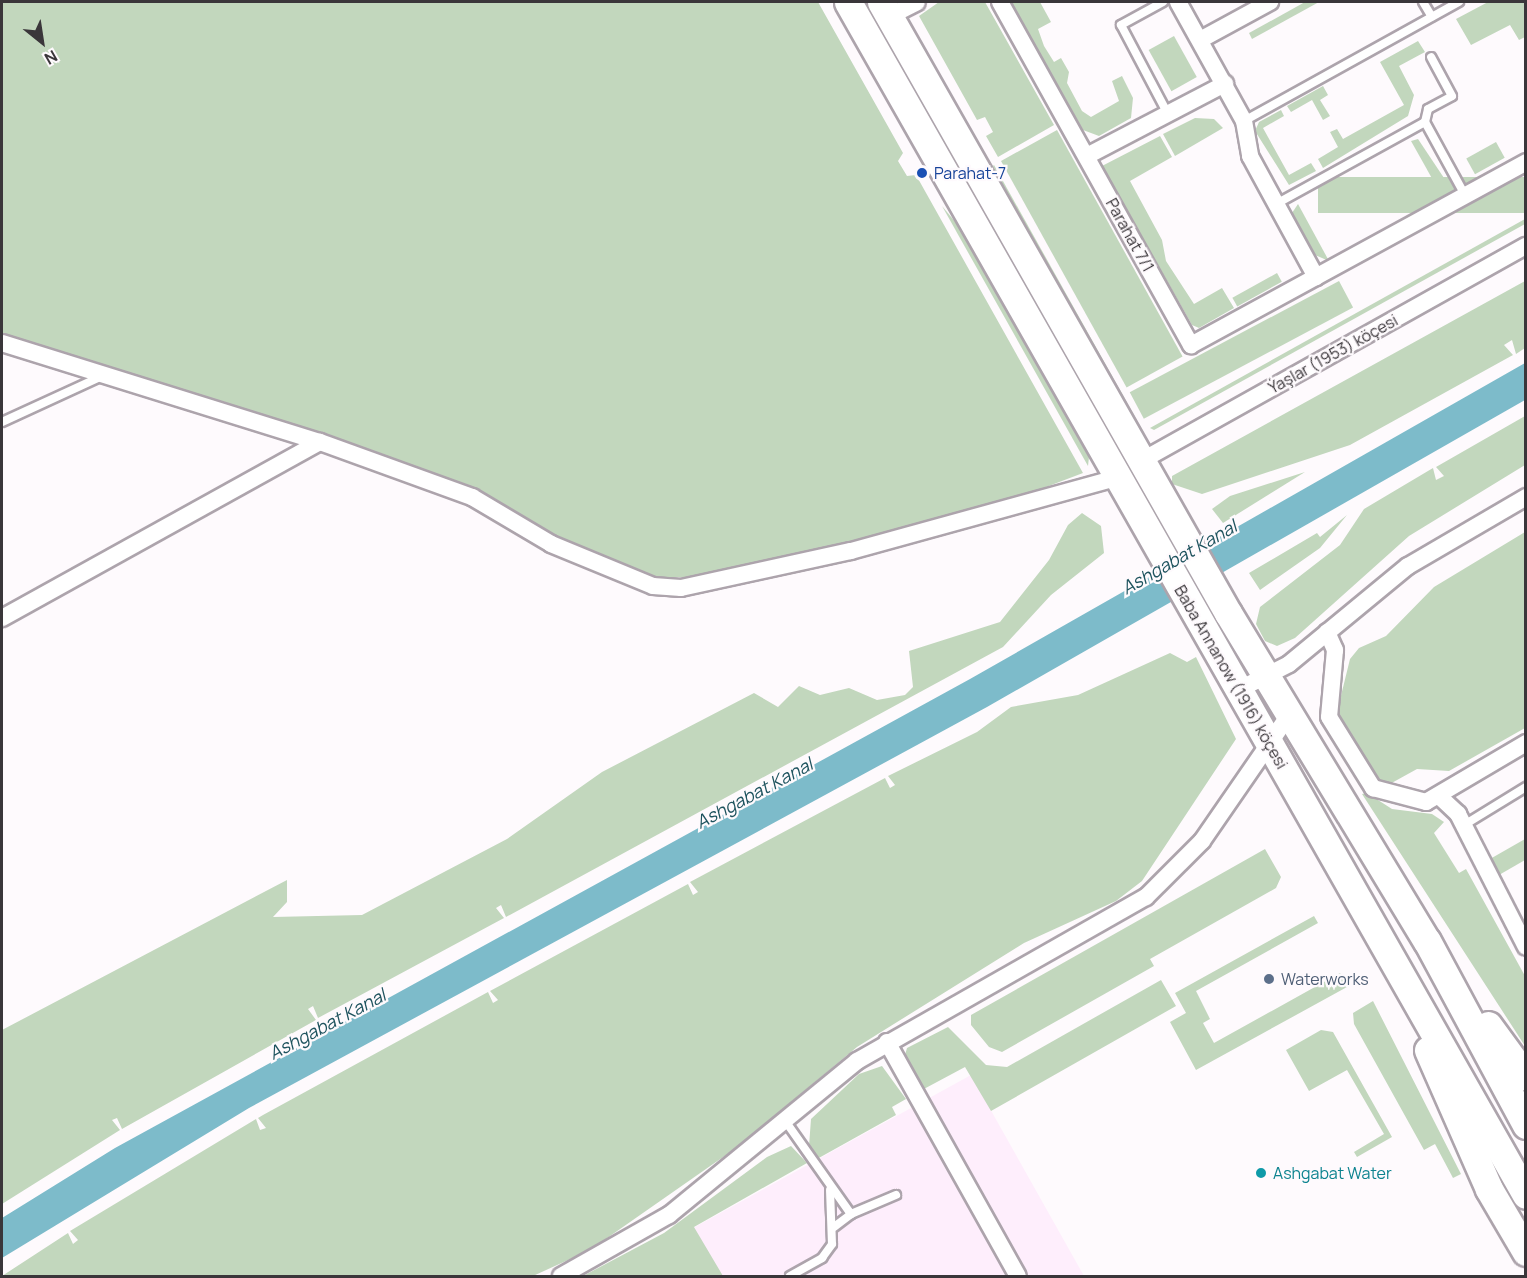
<!DOCTYPE html>
<html>
<head>
<meta charset="utf-8">
<style>
	body { margin:0 }
	#map { position:relative; width:1527px; height:1278px; overflow:hidden; background:#fefafd; font-family:Manrope,sans-serif }
	div>[style] { position:absolute }
	.built>* { inset:0; background:#feeefc }
	.green>* { inset:0; background:#c2d7bd; transform-origin:0 0 }
	.water>* { inset:0; background:#7dbbca }
	.roads { filter:drop-shadow(2px 0 #ada4ac) drop-shadow(-2px 0 #ada4ac) drop-shadow(0 2px #ada4ac) drop-shadow(0 -2px #ada4ac) }
	.lane>* { height:8px; margin:-4px; padding:0 4px; transform-origin:4px; border-radius:4px; background:#fff }
	.street>* { height:16px; margin:-8px; padding:0 8px; transform-origin:8px; border-radius:8px; background:#fff }
	.primary>* { height:27px; margin:-13.5px; padding:0 13.5px; transform-origin:13.5px; border-radius:13.5px; background:#fff }
	.dots>* { width:16px; height:16px; translate:-50% -50%; box-sizing:border-box; border:3px solid #fefafd; border-radius:50% }
	span { translate:-50% -50%; white-space:nowrap; text-align:center; line-height:1.15; -webkit-text-stroke:4.5px #fefafd; paint-order:stroke }
	.transit-label { font-size:16px; color:#164399 }
	.left { translate:0 -50%; text-align:left }
	.street-label { font-size:16px; color:#3a363a }
	.service-label { font-size:16px; color:#4e5e75 }
	.culture-label { font-size:16px; color:#0d838f }
	.water-label { font-size:18px; color:#1e535e; font-style:italic }
	.frame { position:absolute; inset:0; border:3px solid #3a363a; pointer-events:none }
	.north { position:absolute; left:12px; top:12px; width:60px; height:60px; -webkit-text-stroke:4px #fefafd; paint-order:stroke; rotate:150deg; font-size:16px; font-weight:700; line-height:24px; text-align:center; color:#3a363a }
	.north::after { content:''; display:block; margin:auto; width:21px; height:27px; background:#3a363a; clip-path:polygon(50% 0,100% 100%,50% 72%,0 100%) }
</style>
</head>
<body>
<div id="map">
	<div class="built">
		<div style="clip-path:polygon(971px 1075px,1084px 1276px,602px 1276px,695px 1227px)"></div>
	</div>
	<div class="green">
		<div style="clip-path:polygon(2px 2px,818px 2px,903px 153px,898px 161px,907px 176px,916px 175px,1083px 473px,1025px 495px,848px 546px,689px 577px,655px 578px,564px 540px,439px 477px,225px 402px,2px 335px)"></div>
		<div style="clip-path:polygon(939px 2px,985px 2px,1054px 125px,998px 157px,986px 136px,993px 132px,985px 117px,977px 120px,919px 16px)"></div>
		<div style="clip-path:polygon(1011px 2px,1040px 2px,1051px 22px,1038px 29px,1044px 46px,1054px 62px,1061px 58px,1069px 72px,1067px 83px,1082px 111px,1091px 117px,1119px 101px,1112px 81px,1122px 76px,1133px 98px,1131px 118px,1099px 136px,1083px 130px)"></div>
		<div style="clip-path:polygon(1305px 2px,1319px 2px,1252px 39px,1249px 33px)"></div>
		<div style="clip-path:polygon(1488px 2px,1525px 2px,1525px 37px,1519px 40px,1510px 25px,1471px 45px,1456px 19px)"></div>
		<div style="left:1174px;top:36px;width:47px;height:29px;rotate:61deg"></div>
		<div style="clip-path:polygon(1418px 41px,1425px 52px,1399px 66px,1414px 95px,1408px 116px,1323px 168px,1318px 159px,1338px 147px,1330px 132px,1337px 129px,1343px 139px,1404px 105px,1380px 62px)"></div>
		<div style="clip-path:polygon(1323px 86px,1328px 95px,1320px 100px,1330px 116px,1323px 120px,1312px 100px,1291px 112px,1287px 106px)"></div>
		<div style="clip-path:polygon(1281px 110px,1284px 116px,1263px 128px,1289px 175px,1311px 163px,1316px 171px,1289px 185px,1255px 131px,1259px 122px)"></div>
		<div style="clip-path:polygon(1195px 118px,1214px 119px,1223px 128px,1175px 156px,1163px 134px)"></div>
		<div style="left:1057px;top:130px;width:259px;height:64px;rotate:61deg"></div>
		<div style="clip-path:polygon(1160px 136px,1172px 157px,1130px 181px,1162px 240px,1166px 261px,1194px 304px,1222px 288px,1234px 308px,1199px 328px,1192px 325px,1102px 166px)"></div>
		<div style="clip-path:polygon(1418px 139px,1450px 187px,1443px 198px,1411px 141px)"></div>
		<div style="left:1496px;top:142px;width:18px;height:34px;rotate:61deg"></div>
		<div style="clip-path:polygon(993px 166px,994px 165px,1144px 433px,1137px 429px)"></div>
		<div style="left:1525px;top:177px;width:36px;height:207px;rotate:90deg"></div>
		<div style="clip-path:polygon(1298px 204px,1329px 261px,1315px 255px,1292px 213px)"></div>
		<div style="clip-path:polygon(942px 206px,962px 230px,1089px 457px,1088px 466px)"></div>
		<div style="clip-path:polygon(1525px 219px,1525px 224px,1154px 430px,1150px 428px)"></div>
		<div style="left:1277px;top:273px;width:10px;height:51px;rotate:61deg"></div>
		<div style="left:1339px;top:281px;width:30px;height:237px;rotate:62deg"></div>
		<div style="clip-path:polygon(1525px 281px,1525px 348px,1516px 354px,1512px 340px,1504px 345px,1513px 355px,1350px 445px,1202px 494px,1172px 484px,1172px 476px)"></div>
		<div style="clip-path:polygon(1525px 416px,1525px 465px,1409px 536px,1295px 638px,1277px 646px,1265px 641px,1256px 624px,1260px 607px,1340px 545px,1364px 509px,1433px 468px,1436px 480px,1444px 476px,1436px 467px)"></div>
		<div style="clip-path:polygon(1305px 472px,1223px 523px,1212px 509px,1230px 496px)"></div>
		<div style="clip-path:polygon(1082px 513px,1101px 526px,1104px 553px,1051px 595px,1003px 647px,506px 917px,501px 905px,496px 908px,504px 918px,318px 1018px,313px 1006px,308px 1009px,316px 1020px,122px 1129px,117px 1118px,112px 1120px,120px 1130px,2px 1204px,2px 1030px,287px 880px,287px 902px,273px 917px,362px 915px,507px 839px,602px 772px,754px 693px,778px 707px,799px 686px,820px 695px,849px 688px,877px 700px,905px 695px,913px 687px,909px 651px,1000px 622px,1049px 560px,1068px 525px)"></div>
		<div style="clip-path:polygon(1347px 515px,1320px 548px,1260px 590px,1249px 573px,1317px 533px,1320px 537px)"></div>
		<div style="clip-path:polygon(1525px 532px,1525px 728px,1449px 771px,1417px 769px,1388px 785px,1379px 783px,1336px 716px,1350px 659px,1359px 648px,1386px 636px,1434px 587px)"></div>
		<div style="clip-path:polygon(1170px 653px,1187px 662px,1196px 657px,1236px 739px,1142px 881px,1116px 901px,1024px 943px,857px 1047px,736px 1148px,590px 1250px,533px 1276px,2px 1276px,68px 1233px,73px 1244px,78px 1240px,70px 1231px,256px 1119px,260px 1130px,266px 1128px,258px 1118px,263px 1115px,488px 992px,493px 1003px,498px 1000px,490px 991px,688px 884px,693px 895px,698px 892px,690px 882px,885px 778px,890px 788px,895px 785px,888px 776px,977px 732px,1011px 707px,1078px 695px)"></div>
		<div style="clip-path:polygon(1367px 793px,1392px 809px,1432px 814px,1444px 822px,1434px 833px,1459px 873px,1466px 869px,1525px 976px,1525px 1046px,1362px 794px)"></div>
		<div style="clip-path:polygon(1525px 839px,1525px 860px,1499px 875px,1490px 859px)"></div>
		<div style="clip-path:polygon(1265px 849px,1281px 877px,1276px 888px,1150px 959px,1154px 966px,1002px 1052px,989px 1047px,971px 1025px,971px 1015px)"></div>
		<div style="clip-path:polygon(1314px 916px,1318px 923px,1196px 991px,1210px 1019px,1203px 1023px,1214px 1043px,1340px 973px,1347px 987px,1196px 1070px,1170px 1022px,1186px 1013px,1175px 993px)"></div>
		<div style="clip-path:polygon(1161px 980px,1176px 1006px,991px 1111px,965px 1067px,922px 1090px,905px 1055px,907px 1048px,948px 1027px,986px 1065px,1007px 1067px)"></div>
		<div style="clip-path:polygon(1373px 1001px,1461px 1174px,1453px 1178px,1435px 1144px,1424px 1150px,1354px 1024px,1353px 1013px)"></div>
		<div style="clip-path:polygon(1321px 1030px,1333px 1032px,1392px 1137px,1357px 1157px,1354px 1152px,1384px 1134px,1347px 1070px,1309px 1091px,1286px 1050px)"></div>
		<div style="clip-path:polygon(882px 1066px,906px 1099px,892px 1107px,896px 1115px,817px 1159px,809px 1146px,811px 1119px,859px 1074px)"></div>
		<div style="clip-path:polygon(791px 1146px,807px 1163px,694px 1227px,723px 1276px,583px 1276px,664px 1233px,767px 1157px)"></div>
	</div>
	<div class="water">
		<div style="clip-path:polygon(1525px 363px,1525px 400px,987px 707px,249px 1108px,2px 1258px,2px 1218px,115px 1148px,970px 679px)"></div>
	</div>
	<div class="roads">
		<div class="lane">
			<div style="left:1163px;top:2px;width:48px;rotate:151.3deg"></div>
			<div style="left:1121px;top:25px;width:101px;rotate:62.2deg"></div>
			<div style="left:1423px;top:2px;width:17px;rotate:59deg"></div>
			<div style="left:1244px;top:121px;width:246px;rotate:-29deg"></div>
			<div style="left:1425px;top:122px;width:13px;rotate:-77deg"></div>
			<div style="left:1428px;top:109px;width:27px;rotate:-28deg"></div>
			<div style="left:1452px;top:96px;width:44px;rotate:-118.3deg"></div>
			<div style="left:1276px;top:204px;width:170px;rotate:-28.8deg"></div>
			<div style="left:1425px;top:122px;width:83px;rotate:61.3deg"></div>
			<div style="left:2px;top:422px;width:110px;rotate:-24.7deg"></div>
			<div style="left:1464px;top:825px;width:73px;rotate:-31.5deg"></div>
			<div style="left:786px;top:1122px;width:113px;rotate:54.8deg"></div>
			<div style="left:851px;top:1214px;width:49px;rotate:-22.9deg"></div>
			<div style="left:834px;top:1227px;width:21px;rotate:-37deg"></div>
			<div style="left:790px;top:1276px;width:37px;rotate:-29deg"></div>
			<div style="left:822px;top:1258px;width:17px;rotate:-54deg"></div>
			<div style="left:832px;top:1244px;width:54px;rotate:-92.1deg"></div>
		</div>
		<div class="street">
			<div style="left:1000px;top:2px;width:393px;rotate:60.9deg"></div>
			<div style="left:1191px;top:345px;width:382px;rotate:-28.6deg"></div>
			<div style="left:1178px;top:2px;width:136px;rotate:61deg"></div>
			<div style="left:1244px;top:121px;width:36px;rotate:80deg"></div>
			<div style="left:1250px;top:156px;width:138px;rotate:61.4deg"></div>
			<div style="left:890px;top:16px;width:30px;rotate:-27deg"></div>
			<div style="left:1200px;top:40px;width:80px;rotate:-28.5deg"></div>
			<div style="left:1087px;top:156px;width:156px;rotate:-27.6deg"></div>
			<div style="left:2px;top:343px;width:333px;rotate:17.3deg"></div>
			<div style="left:320px;top:442px;width:162px;rotate:19.9deg"></div>
			<div style="left:472px;top:497px;width:92px;rotate:30.7deg"></div>
			<div style="left:551px;top:544px;width:110px;rotate:22.4deg"></div>
			<div style="left:653px;top:586px;width:28px;rotate:4deg"></div>
			<div style="left:681px;top:588px;width:174px;rotate:-12.3deg"></div>
			<div style="left:851px;top:551px;width:275px;rotate:-15.4deg"></div>
			<div style="left:1141px;top:461px;width:441px;rotate:-29.2deg"></div>
			<div style="left:2px;top:618px;width:363px;rotate:-29deg"></div>
			<div style="left:1327px;top:632px;width:20px;rotate:66deg"></div>
			<div style="left:1335px;top:650px;width:67px;rotate:95.1deg"></div>
			<div style="left:1329px;top:717px;width:84px;rotate:58.2deg"></div>
			<div style="left:1373px;top:788px;width:55px;rotate:14.8deg"></div>
			<div style="left:1426px;top:802px;width:116px;rotate:-30.5deg"></div>
			<div style="left:1240px;top:689px;width:55px;rotate:-27deg"></div>
			<div style="left:1289px;top:664px;width:154px;rotate:-39.5deg"></div>
			<div style="left:1408px;top:566px;width:137px;rotate:-30.3deg"></div>
			<div style="left:1440px;top:797px;width:25px;rotate:43deg"></div>
			<div style="left:1458px;top:814px;width:149px;rotate:62.9deg"></div>
			<div style="left:887px;top:1042px;width:268px;rotate:60.8deg"></div>
			<div style="left:561px;top:1276px;width:124px;rotate:-29.5deg"></div>
			<div style="left:669px;top:1215px;width:243px;rotate:-39.3deg"></div>
			<div style="left:857px;top:1061px;width:332px;rotate:-29.6deg"></div>
			<div style="left:1146px;top:897px;width:79px;rotate:-45deg"></div>
			<div style="left:1202px;top:841px;width:153px;rotate:-55.4deg"></div>
		</div>
		<div class="primary">
			<div style="left:848px;top:2px;width:1372px;rotate:60.39deg"></div>
			<div style="left:881px;top:2px;width:703px;rotate:60.41deg"></div>
			<div style="left:1228px;top:613px;width:384px;rotate:58.8deg"></div>
			<div style="left:1427px;top:941px;width:209px;rotate:61.7deg"></div>
			<div style="left:1488px;top:1025px;width:64px;rotate:53.8deg"></div>
			<div style="left:1428px;top:1050px;width:152px;rotate:66.3deg"></div>
			<div style="left:1489px;top:1189px;width:73px;rotate:59.6deg"></div>
		</div>
	</div>
	<div class="dots">
		<div style="left:922px;top:173px;background:#1a4fb4"></div>
		<div style="left:1269px;top:979px;background:#5c6f8a"></div>
		<div style="left:1261px;top:1173px;background:#0f9aa8"></div>
	</div>
	<div class="transit-label">
		<span class="left" style="left:934px;top:173px">Parahat-7</span>
	</div>
	<div class="street-label">
		<span style="left:1130px;top:235px;rotate:61deg">Parahat 7/1</span>
		<span style="left:1333px;top:354px;rotate:-29deg">Ýaşlar (1953) köçesi</span>
		<span style="left:1231px;top:677px;rotate:60deg">Baba Annanow (1916) köçesi</span>
	</div>
	<div class="service-label">
		<span class="left" style="left:1281px;top:979px">Waterworks</span>
	</div>
	<div class="culture-label">
		<span class="left" style="left:1273px;top:1173px">Ashgabat Water</span>
	</div>
	<div class="water-label">
		<span style="left:1179px;top:557px;rotate:-30deg">Ashgabat Kanal</span>
		<span style="left:754px;top:793px;rotate:-28deg">Ashgabat Kanal</span>
		<span style="left:327px;top:1024px;rotate:-28deg">Ashgabat Kanal</span>
	</div>
	<div class="frame"></div>
	<div class="north">N</div>
</div>
</body>
</html>
